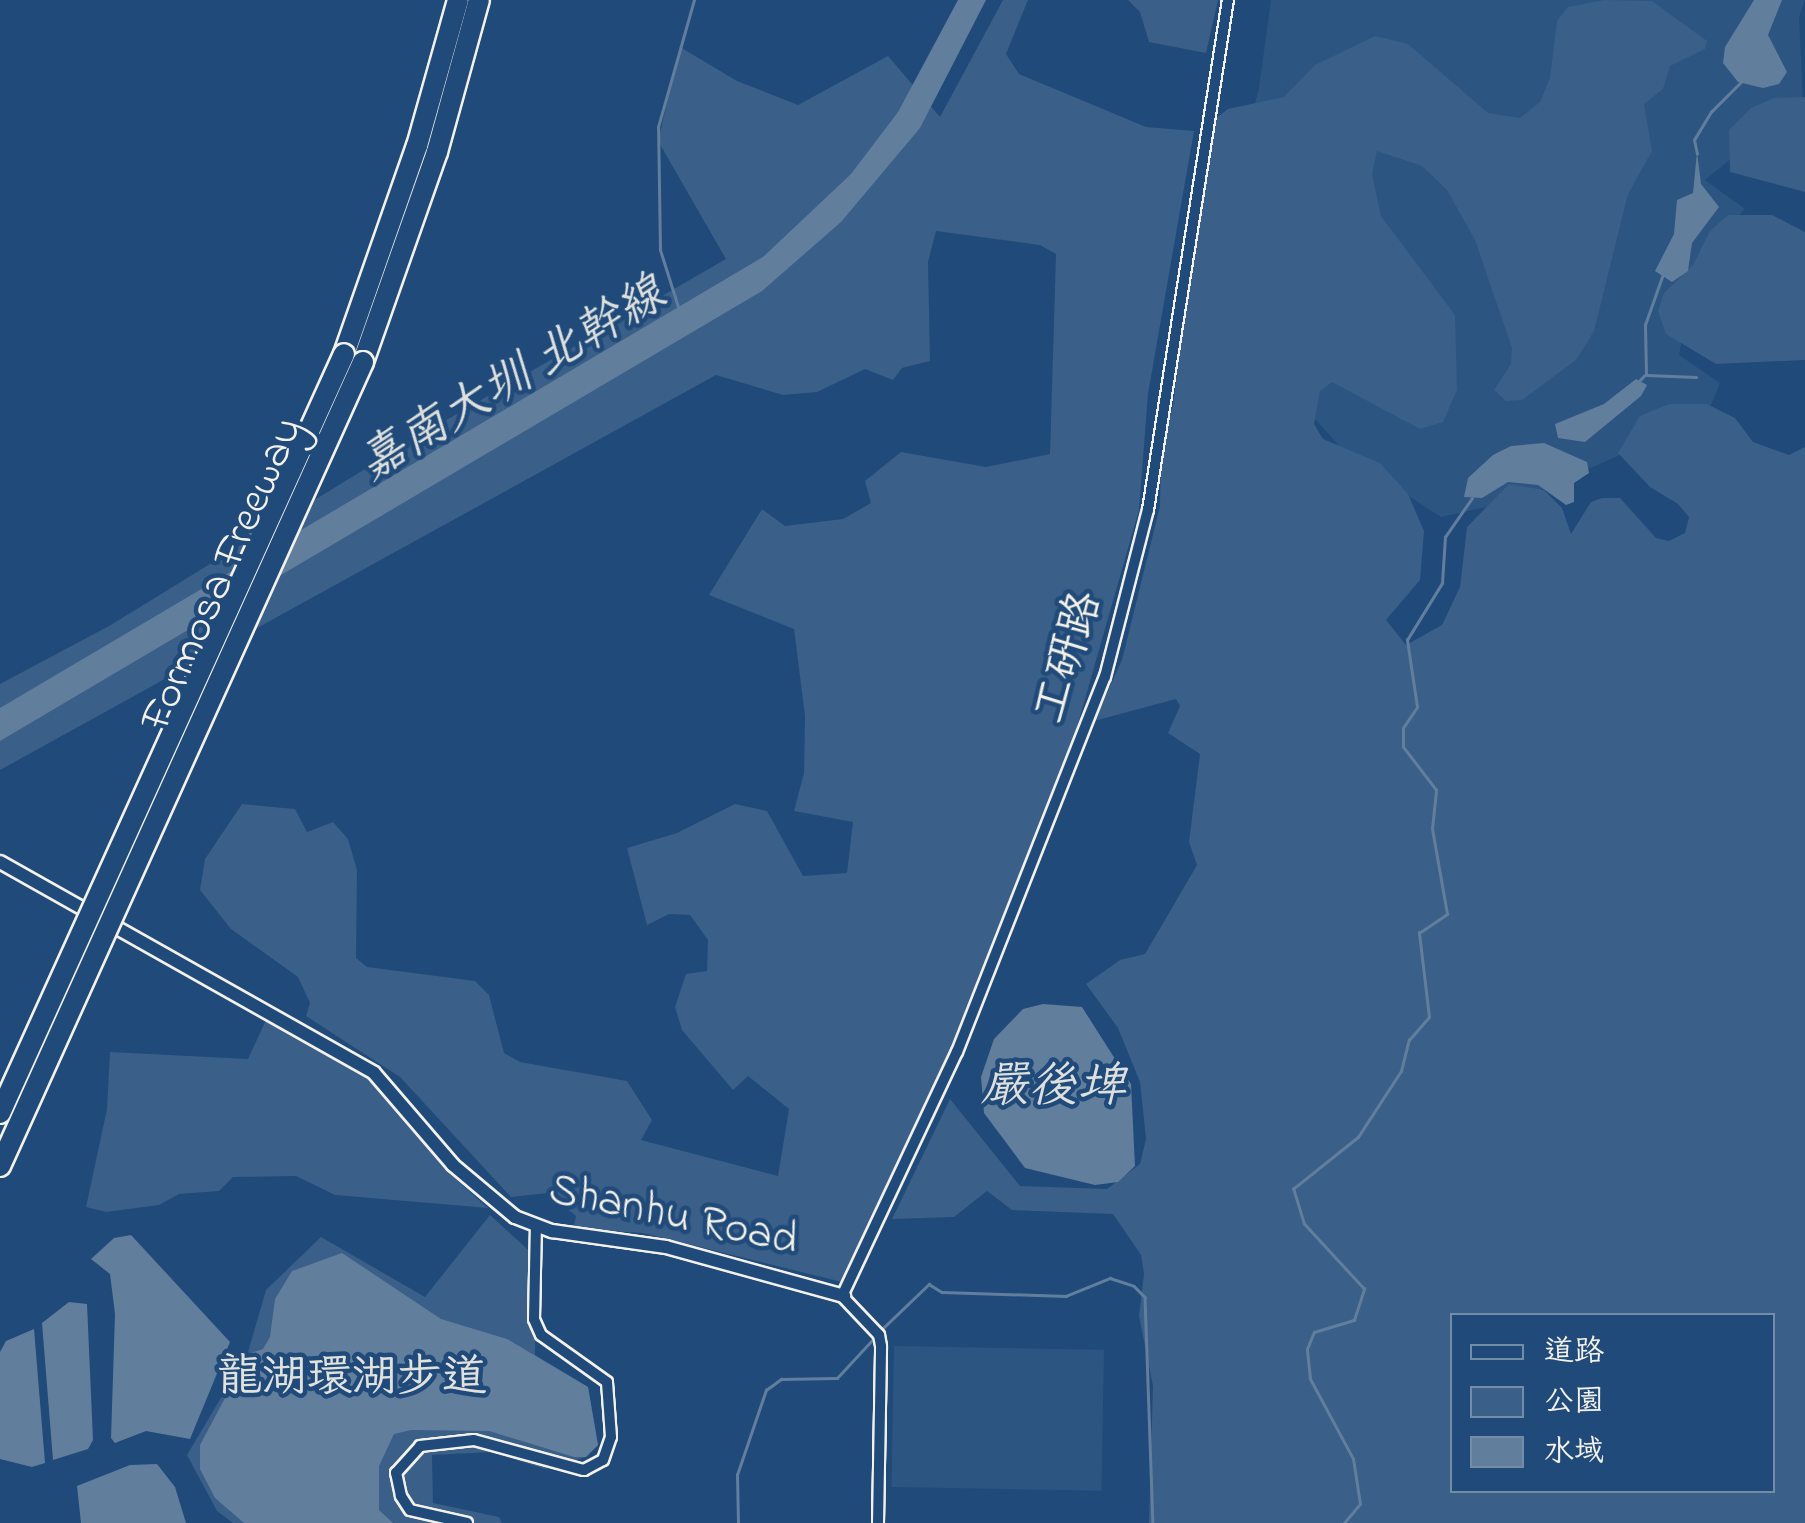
<!DOCTYPE html>
<html>
<head>
<meta charset="utf-8">
<style>
	body { margin:0 }
	#map { position:relative; width:1805px; height:1523px; overflow:hidden; background:#1f4a7a; font-family:"Indie Flower","LXGW WenKai TC",sans-serif }
	div>[style] { position:absolute }
	.built>* { inset:0; background:#2d5581; transform-origin:0 0 }
	.green>* { inset:0; background:#3a5f88 }
	.water>* { inset:0; background:#627e9d }
	.stream>* { height:2.5px; margin:-1.25px; padding:0 1.25px; transform-origin:1.25px; border-radius:1.25px; background:#627e9d }
	.roads { filter:drop-shadow(2px 0 #f4f1e8) drop-shadow(-2px 0 #f4f1e8) drop-shadow(0 2px #f4f1e8) drop-shadow(0 -2px #f4f1e8) }
	.minor>* { height:10px; margin:-5px; padding:0 5px; transform-origin:5px; border-radius:5px; background:#1f4a7a }
	.tertiary>* { height:12px; margin:-6px; padding:0 6px; transform-origin:6px; border-radius:6px; background:#1f4a7a }
	.motorway>* { height:20px; margin:-10px; padding:0 10px; transform-origin:10px; border-radius:10px; background:#1f4a7a }
	.bridges { filter:drop-shadow(2px 0 #f4f1e8) drop-shadow(-2px 0 #f4f1e8) drop-shadow(0 2px #f4f1e8) drop-shadow(0 -2px #f4f1e8) }
	.motorway-bridge>* { height:20px; margin:-10px; padding:0 10px; transform-origin:10px; border-radius:10px; background:#1f4a7a }
	span { translate:-50% -50%; white-space:nowrap; text-align:center; line-height:1.15; -webkit-text-stroke:9px #1f4a7a; paint-order:stroke }
	.street-label { font-size:45px; color:#f4f1e8 }
	.park-label { font-size:45px; color:#e1e2de }
	.water-label { font-size:48px; color:#dee0dd; font-style:italic }
	.legend { position:absolute; left:1450px; top:1313px; width:325px; height:180px; box-sizing:border-box; background:#1f4a7a; border:2px solid #748da6; margin:0; padding:12px 18px; list-style:none; font-size:30px; color:#f4f1e8 }
	.legend li { display:flex; align-items:center; gap:20px; height:50px }
	.legend b { width:50px; border:2px solid #748da6 }
</style>
</head>
<body>
<div id="map">
	<div class="built">
		<div style="clip-path:polygon(1271px 0,1805px 0,1799px 17px,1803px 100px,1705px 180px,1745px 209px,1698px 255px,1679px 355px,1720px 383px,1706px 417px,1518px 500px,1441px 517px,1350px 458px,1300px 402px,1237px 170px,1259px 88px)"></div>
		<div style="left:894px;top:1346px;width:210px;height:141px;rotate:1deg"></div>
	</div>
	<div class="green">
		<div style="clip-path:polygon(1003px 0,1028px 0,1006px 54px,1019px 74px,1146px 127px,1194px 131px,1148px 394px,1139px 510px,1065px 769px,954px 1047px,842px 1282px,643px 1233px,573px 1229px,576px 1216px,548px 1193px,511px 1197px,400px 1077px,306px 1016px,310px 1003px,298px 977px,231px 929px,200px 890px,205px 859px,242px 804px,295px 809px,307px 832px,333px 822px,348px 839px,357px 870px,356px 958px,367px 967px,475px 981px,489px 995px,504px 1053px,520px 1062px,627px 1081px,652px 1120px,641px 1140px,778px 1176px,789px 1109px,748px 1076px,733px 1090px,682px 1030px,675px 1007px,686px 974px,707px 971px,708px 940px,690px 915px,669px 914px,647px 925px,627px 848px,677px 833px,735px 804px,767px 811px,803px 876px,847px 873px,853px 822px,794px 811px,804px 773px,805px 716px,794px 629px,709px 595px,762px 509px,785px 526px,843px 519px,871px 503px,865px 481px,901px 452px,986px 467px,1050px 454px,1056px 254px,1040px 245px,936px 231px,928px 262px,930px 361px,902px 368px,893px 380px,865px 369px,817px 392px,783px 395px,716px 375px,0 770px,0 684px,109px 626px,422px 434px,726px 259px,658px 141px,680px 47px,737px 81px,798px 105px,888px 56px,940px 117px)"></div>
		<div style="clip-path:polygon(1128px 0,1218px 0,1206px 53px,1149px 42px,1140px 12px)"></div>
		<div style="clip-path:polygon(evenodd,1604px 0,1652px 1px,1707px 41px,1705px 49px,1670px 66px,1663px 89px,1644px 104px,1652px 151px,1628px 194px,1594px 331px,1576px 360px,1522px 400px,1506px 401px,1494px 390px,1511px 364px,1512px 348px,1475px 240px,1447px 190px,1422px 166px,1377px 151px,1372px 174px,1381px 216px,1455px 315px,1457px 390px,1443px 422px,1420px 429px,1332px 382px,1320px 391px,1314px 424px,1323px 439px,1380px 463px,1408px 494px,1424px 531px,1420px 580px,1386px 620px,1406px 645px,1442px 625px,1460px 587px,1467px 527px,1509px 484px,1544px 490px,1562px 508px,1571px 534px,1591px 502px,1602px 498px,1620px 498px,1656px 538px,1669px 541px,1685px 533px,1689px 517px,1678px 504px,1650px 487px,1618px 453px,1640px 416px,1669px 404px,1707px 404px,1735px 418px,1753px 442px,1789px 455px,1805px 447px,1805px 1523px,1149px 1523px,1153px 1386px,1139px 1316px,1144px 1274px,1141px 1255px,1113px 1214px,1012px 1210px,987px 1191px,954px 1217px,892px 1219px,950px 1099px,1020px 1186px,1107px 1189px,1140px 1164px,1146px 1139px,1140px 1082px,1118px 1028px,1086px 984px,1120px 960px,1145px 954px,1197px 865px,1189px 842px,1200px 754px,1168px 733px,1180px 706px,1176px 699px,1094px 721px,1122px 660px,1160px 506px,1161px 441px,1173px 406px,1199px 179px,1215px 119px,1228px 109px,1284px 97px,1315px 65px,1375px 36px,1408px 44px,1488px 113px,1520px 118px,1540px 102px,1550px 78px,1557px 21px,1568px 7px,1604px 0,1452px 1316px,1772px 1316px,1772px 1490px,1452px 1490px,1452px 1316px)"></div>
		<div style="clip-path:polygon(1805px 97px,1805px 192px,1730px 172px,1729px 130px,1751px 108px,1774px 98px)"></div>
		<div style="clip-path:polygon(1728px 215px,1772px 215px,1805px 232px,1805px 360px,1716px 364px,1666px 334px,1658px 311px,1664px 293px,1693px 265px,1710px 231px)"></div>
		<div style="clip-path:polygon(266px 1020px,377px 1083px,451px 1175px,488px 1208px,335px 1195px,296px 1176px,233px 1177px,219px 1191px,179px 1194px,159px 1205px,106px 1212px,86px 1207px,107px 1109px,110px 1052px,248px 1059px)"></div>
		<div style="clip-path:polygon(490px 1215px,536px 1257px,535px 1355px,588px 1387px,598px 1445px,586px 1457px,545px 1469px,492px 1452px,432px 1455px,433px 1503px,499px 1517px,502px 1523px,233px 1523px,217px 1511px,187px 1455px,248px 1352px,266px 1290px,321px 1237px,425px 1297px)"></div>
	</div>
	<div class="water">
		<div style="clip-path:polygon(958px 0,986px 0,920px 128px,841px 222px,762px 291px,0 741px,0 708px,763px 257px,851px 174px,898px 112px)"></div>
		<div style="clip-path:polygon(1754px 0,1782px 0,1768px 35px,1787px 72px,1779px 84px,1763px 88px,1738px 82px,1723px 63px,1725px 47px)"></div>
		<div style="clip-path:polygon(1697px 152px,1701px 184px,1719px 207px,1692px 243px,1688px 271px,1672px 282px,1655px 271px,1674px 234px,1677px 200px,1693px 193px)"></div>
		<div style="clip-path:polygon(1636px 379px,1647px 385px,1641px 396px,1585px 442px,1558px 438px,1555px 424px,1604px 404px)"></div>
		<div style="clip-path:polygon(1544px 443px,1587px 462px,1589px 473px,1574px 483px,1574px 502px,1566px 505px,1538px 485px,1508px 482px,1482px 498px,1464px 497px,1468px 478px,1493px 455px,1511px 446px)"></div>
		<div style="clip-path:polygon(1043px 1004px,1082px 1007px,1131px 1084px,1135px 1166px,1118px 1182px,1095px 1185px,1025px 1168px,984px 1113px,981px 1077px,994px 1039px,1023px 1009px)"></div>
		<div style="clip-path:polygon(131px 1235px,230px 1342px,190px 1439px,146px 1431px,115px 1443px,111px 1438px,115px 1314px,110px 1274px,91px 1259px,114px 1238px)"></div>
		<div style="clip-path:polygon(342px 1253px,441px 1319px,507px 1339px,588px 1387px,598px 1445px,586px 1457px,574px 1457px,489px 1431px,411px 1430px,394px 1434px,379px 1466px,379px 1510px,393px 1523px,244px 1523px,215px 1498px,200px 1469px,200px 1445px,233px 1383px,239px 1357px,263px 1349px,270px 1337px,275px 1299px,292px 1271px)"></div>
		<div style="clip-path:polygon(69px 1302px,87px 1304px,93px 1440px,88px 1449px,53px 1460px,42px 1323px)"></div>
		<div style="clip-path:polygon(34px 1329px,45px 1463px,32px 1467px,0 1459px,0 1352px,6px 1341px)"></div>
		<div style="clip-path:polygon(157px 1464px,175px 1487px,186px 1523px,81px 1523px,77px 1486px,130px 1465px)"></div>
	</div>
	<div class="stream">
		<div style="left:1697px;top:154px;width:14px;rotate:-102deg"></div>
		<div style="left:1694px;top:140px;width:33px;rotate:-59deg"></div>
		<div style="left:1711px;top:112px;width:45px;rotate:-45deg"></div>
		<div style="left:679px;top:310px;width:63px;rotate:-107.6deg"></div>
		<div style="left:660px;top:250px;width:123px;rotate:-90.9deg"></div>
		<div style="left:658px;top:127px;width:132px;rotate:-74.2deg"></div>
		<div style="left:1647px;top:375px;width:49px;rotate:2.3deg"></div>
		<div style="left:1640px;top:380px;width:8px;rotate:-45deg"></div>
		<div style="left:1646px;top:374px;width:49px;rotate:-91.2deg"></div>
		<div style="left:1645px;top:325px;width:54px;rotate:-70.6deg"></div>
		<div style="left:880px;top:1331px;width:68px;rotate:-43.8deg"></div>
		<div style="left:929px;top:1284px;width:15px;rotate:32deg"></div>
		<div style="left:942px;top:1292px;width:124px;rotate:1.8deg"></div>
		<div style="left:1066px;top:1296px;width:48px;rotate:-22.2deg"></div>
		<div style="left:1110px;top:1278px;width:25px;rotate:18deg"></div>
		<div style="left:1134px;top:1286px;width:16px;rotate:45deg"></div>
		<div style="left:1145px;top:1297px;width:226px;rotate:88deg"></div>
		<div style="left:738px;top:1523px;width:48px;rotate:-91.2deg"></div>
		<div style="left:737px;top:1475px;width:90px;rotate:-71.2deg"></div>
		<div style="left:766px;top:1390px;width:19px;rotate:-36deg"></div>
		<div style="left:781px;top:1379px;width:56px;rotate:-1deg"></div>
		<div style="left:837px;top:1378px;width:56px;rotate:-47.2deg"></div>
		<div style="left:1344px;top:1523px;width:25px;rotate:-50deg"></div>
		<div style="left:1360px;top:1504px;width:46px;rotate:-98.8deg"></div>
		<div style="left:1353px;top:1459px;width:91px;rotate:-118.3deg"></div>
		<div style="left:1310px;top:1379px;width:30px;rotate:-96deg"></div>
		<div style="left:1307px;top:1349px;width:18px;rotate:-68deg"></div>
		<div style="left:1314px;top:1332px;width:42px;rotate:-16.7deg"></div>
		<div style="left:1354px;top:1320px;width:33px;rotate:-72deg"></div>
		<div style="left:1364px;top:1289px;width:88px;rotate:-132.7deg"></div>
		<div style="left:1304px;top:1224px;width:37px;rotate:-107deg"></div>
		<div style="left:1293px;top:1189px;width:83px;rotate:-38.7deg"></div>
		<div style="left:1358px;top:1137px;width:79px;rotate:-56.9deg"></div>
		<div style="left:1401px;top:1071px;width:32px;rotate:-76deg"></div>
		<div style="left:1409px;top:1040px;width:30px;rotate:-49deg"></div>
		<div style="left:1429px;top:1017px;width:85px;rotate:-96.8deg"></div>
		<div style="left:1419px;top:933px;width:34px;rotate:-34deg"></div>
		<div style="left:1447px;top:914px;width:86px;rotate:-100deg"></div>
		<div style="left:1432px;top:829px;width:39px;rotate:-84deg"></div>
		<div style="left:1436px;top:790px;width:54px;rotate:-127.5deg"></div>
		<div style="left:1403px;top:747px;width:19px;rotate:-90deg"></div>
		<div style="left:1403px;top:728px;width:25px;rotate:-56deg"></div>
		<div style="left:1417px;top:707px;width:68px;rotate:-98.5deg"></div>
		<div style="left:1407px;top:640px;width:67px;rotate:-58.4deg"></div>
		<div style="left:1442px;top:583px;width:46px;rotate:-86.3deg"></div>
		<div style="left:1445px;top:537px;width:47px;rotate:-55.3deg"></div>
	</div>
	<div class="roads">
		<div class="minor">
			<div style="left:467px;top:1523px;width:58px;rotate:-167.2deg"></div>
			<div style="left:410px;top:1510px;width:17px;rotate:-123deg"></div>
			<div style="left:401px;top:1496px;width:24px;rotate:-102deg"></div>
			<div style="left:396px;top:1473px;width:36px;rotate:-48deg"></div>
			<div style="left:420px;top:1446px;width:54px;rotate:-6.3deg"></div>
			<div style="left:474px;top:1440px;width:114px;rotate:15.3deg"></div>
			<div style="left:584px;top:1470px;width:21px;rotate:-28deg"></div>
			<div style="left:603px;top:1460px;width:24px;rotate:-71deg"></div>
			<div style="left:611px;top:1437px;width:55px;rotate:-94.2deg"></div>
			<div style="left:607px;top:1382px;width:81px;rotate:-144.5deg"></div>
			<div style="left:541px;top:1335px;width:17px;rotate:-114deg"></div>
			<div style="left:534px;top:1319px;width:94px;rotate:-88.8deg"></div>
			<div style="left:878px;top:1523px;width:177px;rotate:-89deg"></div>
			<div style="left:881px;top:1346px;width:11px;rotate:-100deg"></div>
			<div style="left:879px;top:1335px;width:54px;rotate:-133.5deg"></div>
			<div style="left:842px;top:1296px;width:270px;rotate:-64.8deg"></div>
			<div style="left:957px;top:1052px;width:403px;rotate:-68.5deg"></div>
			<div style="left:1105px;top:677px;width:172px;rotate:-75.6deg"></div>
			<div style="left:1148px;top:510px;width:516px;rotate:-81.09deg"></div>
		</div>
		<div class="tertiary">
			<div style="left:0;top:862px;width:429px;rotate:29.4deg"></div>
			<div style="left:374px;top:1073px;width:121px;rotate:49.3deg"></div>
			<div style="left:453px;top:1165px;width:81px;rotate:40deg"></div>
			<div style="left:515px;top:1217px;width:40px;rotate:21deg"></div>
			<div style="left:552px;top:1231px;width:115px;rotate:8deg"></div>
			<div style="left:666px;top:1247px;width:185px;rotate:15.4deg"></div>
		</div>
		<div class="motorway">
			<div style="left:344px;top:354px;width:220px;rotate:-70.7deg"></div>
			<div style="left:417px;top:146px;width:152px;rotate:-74.3deg"></div>
			<div style="left:363px;top:362px;width:223px;rotate:-70.6deg"></div>
			<div style="left:437px;top:152px;width:158px;rotate:-74.6deg"></div>
		</div>
	</div>
	<div class="bridges">
		<div class="motorway-bridge">
			<div style="left:0;top:1113px;width:833px;rotate:-65.62deg"></div>
			<div style="left:0;top:1166px;width:882px;rotate:-65.7deg"></div>
		</div>
	</div>
	<div class="street-label">
		<span style="left:224px;top:575px;rotate:-66deg">Formosa Freeway</span>
		<span style="left:1070px;top:658px;rotate:-73deg">工研路</span>
		<span style="left:673px;top:1217px;rotate:12deg">Shanhu Road</span>
	</div>
	<div class="park-label">
		<span style="left:352px;top:1380px">龍湖環湖步道</span>
	</div>
	<div class="water-label">
		<span style="left:513px;top:381px;rotate:-31deg">嘉南大圳 北幹線</span>
		<span style="left:1053px;top:1089px">嚴後埤</span>
	</div>
	<ul class="legend">
	<li><b style="height:12px;background:#1f4a7a"></b>道路</li>
	<li><b style="height:28px;background:#3a5f88"></b>公園</li>
	<li><b style="height:28px;background:#627e9d"></b>水域</li>
	</ul>
</div>
</body>
</html>
